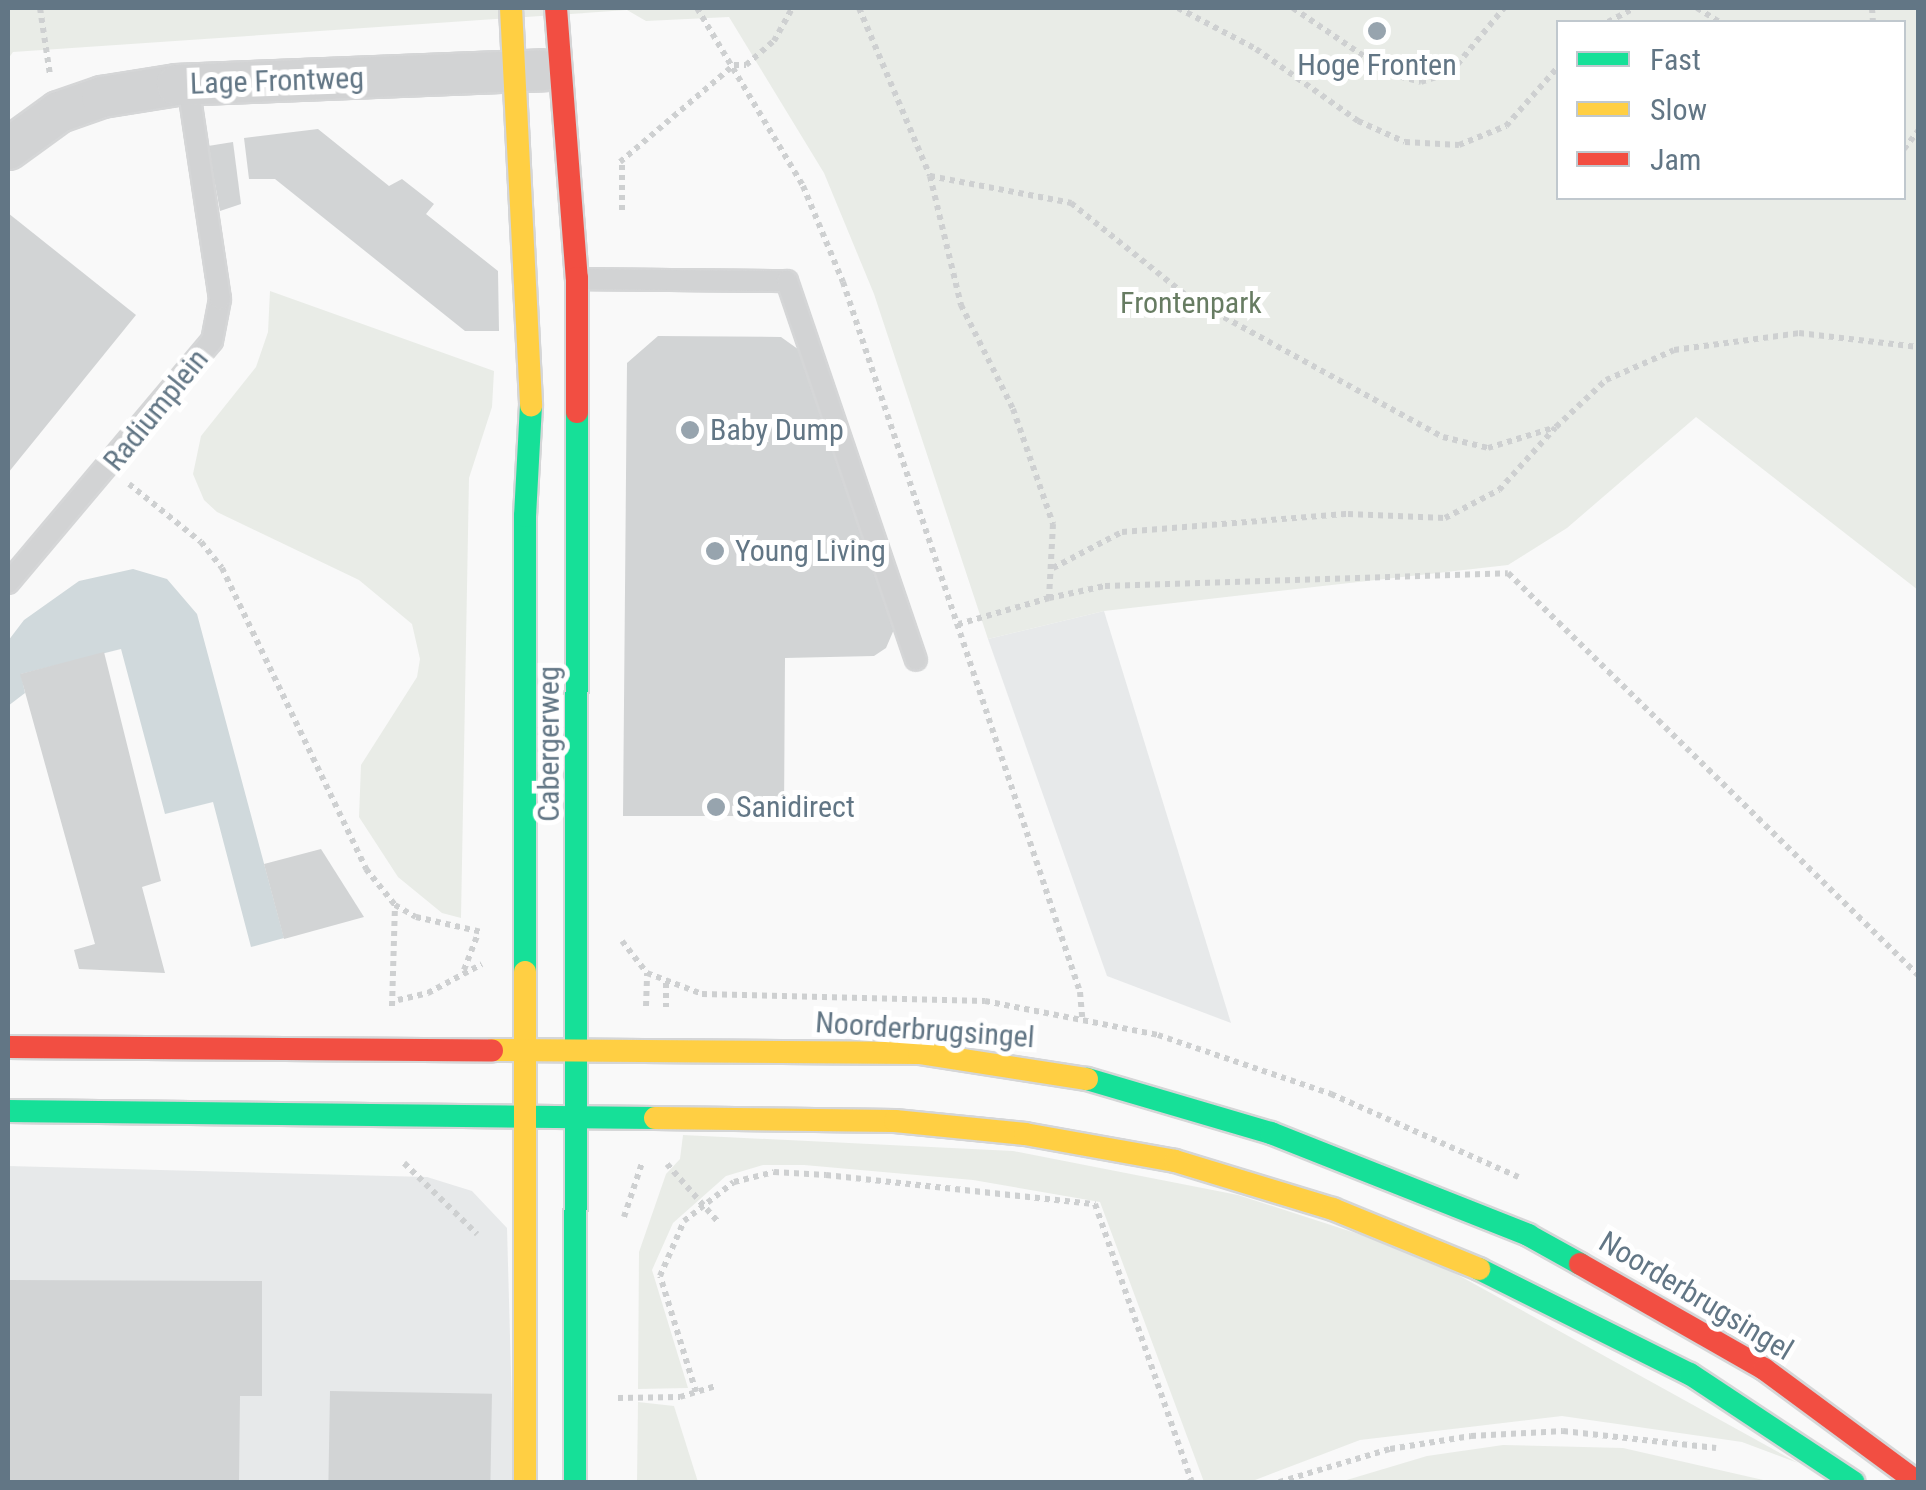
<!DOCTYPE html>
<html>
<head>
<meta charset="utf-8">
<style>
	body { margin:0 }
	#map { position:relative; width:1926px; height:1490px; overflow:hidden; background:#f9f9f9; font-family:"Roboto Condensed",sans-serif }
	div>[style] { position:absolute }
	.built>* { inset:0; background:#e7e9ea }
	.green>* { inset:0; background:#e9ece7 }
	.water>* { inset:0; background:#d0d9dc }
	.building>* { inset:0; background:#d2d4d5; transform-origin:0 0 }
	.path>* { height:6px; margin-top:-3px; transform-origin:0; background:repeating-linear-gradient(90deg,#ced0d1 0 5px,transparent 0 10px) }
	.roads { filter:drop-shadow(2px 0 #d5d6d7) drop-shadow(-2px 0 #d5d6d7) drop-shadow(0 2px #d5d6d7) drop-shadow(0 -2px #d5d6d7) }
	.lane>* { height:20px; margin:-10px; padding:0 10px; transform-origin:10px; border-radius:10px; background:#d2d3d4 }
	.street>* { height:40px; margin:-20px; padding:0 20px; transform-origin:20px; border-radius:20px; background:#d2d3d4 }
	.fast>* { height:22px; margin:-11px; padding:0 11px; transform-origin:11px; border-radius:11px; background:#16e098 }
	.slow>* { height:22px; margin:-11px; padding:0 11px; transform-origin:11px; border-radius:11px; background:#ffcf43 }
	.jam>* { height:22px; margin:-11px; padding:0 11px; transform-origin:11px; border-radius:11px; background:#f24e42 }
	.dots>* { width:28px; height:28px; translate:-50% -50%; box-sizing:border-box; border:5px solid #fff; border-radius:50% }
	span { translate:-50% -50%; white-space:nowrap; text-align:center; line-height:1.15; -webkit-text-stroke:10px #fff; paint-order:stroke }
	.poi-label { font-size:30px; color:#627685 }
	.left { translate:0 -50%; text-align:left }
	.street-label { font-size:30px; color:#627685 }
	.park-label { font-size:30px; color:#677c62 }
	.frame { position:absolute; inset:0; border:10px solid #627685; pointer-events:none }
	.legend { position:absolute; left:1556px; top:20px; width:350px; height:180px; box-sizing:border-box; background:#fff; border:2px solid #c0c8ce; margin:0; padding:12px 18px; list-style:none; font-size:30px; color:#627685 }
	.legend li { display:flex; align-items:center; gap:20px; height:50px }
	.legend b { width:50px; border:2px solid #c0c8ce }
</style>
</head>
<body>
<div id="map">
	<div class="built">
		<div style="clip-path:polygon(1104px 611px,1231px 1023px,1107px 976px,988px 639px)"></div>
		<div style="clip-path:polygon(8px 1166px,427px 1177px,472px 1191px,507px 1228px,514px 1482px,8px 1482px)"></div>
	</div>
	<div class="green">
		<div style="clip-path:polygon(evenodd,8px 8px,1918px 8px,1918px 590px,1696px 417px,1567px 528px,1508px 565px,1104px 611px,988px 639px,874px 294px,824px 173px,729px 17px,646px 21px,627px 10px,13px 52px,8px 59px,8px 8px,1558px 22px,1904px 22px,1904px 198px,1558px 198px,1558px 22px)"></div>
		<div style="clip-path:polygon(270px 291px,494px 371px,492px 407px,469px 478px,461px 918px,442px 913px,398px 877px,359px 817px,361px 765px,417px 677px,420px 659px,412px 624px,359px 580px,217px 512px,204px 500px,193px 474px,201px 436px,256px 367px,268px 332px)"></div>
		<div style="clip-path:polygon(683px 1135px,1013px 1151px,1238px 1195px,1420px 1254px,1798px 1463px,1742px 1442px,1562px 1416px,1360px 1440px,1250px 1482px,1204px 1482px,1100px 1202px,973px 1180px,804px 1165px,763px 1165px,726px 1176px,673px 1223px,652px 1270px,688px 1388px,638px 1389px,639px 1252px,666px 1174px,680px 1159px)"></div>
		<div style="clip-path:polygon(638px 1402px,674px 1406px,698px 1482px,637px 1482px)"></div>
		<div style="clip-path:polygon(1503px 1445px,1623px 1448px,1772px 1482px,1340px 1482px,1427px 1456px)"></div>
	</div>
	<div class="water">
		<div style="clip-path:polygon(133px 569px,167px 579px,197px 614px,284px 938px,251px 947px,213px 802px,165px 814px,121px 649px,21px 674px,25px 693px,8px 706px,8px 641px,24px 620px,79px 581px)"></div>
	</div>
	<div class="building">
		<div style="clip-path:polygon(318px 129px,389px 186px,402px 179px,434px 204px,426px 214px,498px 271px,499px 331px,465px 331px,275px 179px,249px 179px,244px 138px)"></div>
		<div style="clip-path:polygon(233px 142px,241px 204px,220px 211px,208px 146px)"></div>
		<div style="clip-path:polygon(8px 213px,136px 315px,8px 473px)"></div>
		<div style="clip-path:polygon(658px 336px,781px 337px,802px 352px,895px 627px,886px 648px,874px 656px,785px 658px,784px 816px,623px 816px,627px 363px)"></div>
		<div style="clip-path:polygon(104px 652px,161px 881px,142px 887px,165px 973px,79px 969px,74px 950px,95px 944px,20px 674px)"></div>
		<div style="clip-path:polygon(321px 849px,364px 917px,284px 939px,264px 864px)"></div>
		<div style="clip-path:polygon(8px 1280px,262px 1281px,262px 1396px,240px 1396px,239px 1482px,8px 1482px)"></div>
		<div style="left:330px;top:1391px;width:162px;height:91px;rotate:1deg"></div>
	</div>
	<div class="path">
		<div style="left:40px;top:8px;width:68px;rotate:81.5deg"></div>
		<div style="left:697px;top:8px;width:207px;rotate:59.2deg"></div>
		<div style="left:803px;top:186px;width:104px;rotate:67.4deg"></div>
		<div style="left:843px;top:282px;width:749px;rotate:71.54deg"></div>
		<div style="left:1080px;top:992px;width:25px;rotate:85deg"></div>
		<div style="left:859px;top:8px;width:182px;rotate:67.1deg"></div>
		<div style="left:930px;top:176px;width:133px;rotate:76.5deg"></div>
		<div style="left:961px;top:305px;width:116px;rotate:63.4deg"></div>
		<div style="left:1013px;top:409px;width:122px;rotate:70.8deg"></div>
		<div style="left:1053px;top:524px;width:74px;rotate:93.1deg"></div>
		<div style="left:1049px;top:598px;width:94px;rotate:163.9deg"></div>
		<div style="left:1178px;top:8px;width:88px;rotate:27.7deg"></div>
		<div style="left:1256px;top:49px;width:125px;rotate:35.2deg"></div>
		<div style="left:1358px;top:121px;width:51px;rotate:24.1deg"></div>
		<div style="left:1405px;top:142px;width:54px;rotate:3.2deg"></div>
		<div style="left:1459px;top:145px;width:51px;rotate:-22deg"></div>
		<div style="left:1506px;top:126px;width:79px;rotate:-48.6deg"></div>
		<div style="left:1293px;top:8px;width:117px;rotate:34.2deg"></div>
		<div style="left:1390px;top:74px;width:32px;rotate:14deg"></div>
		<div style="left:1421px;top:82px;width:32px;rotate:-18deg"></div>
		<div style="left:1451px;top:72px;width:83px;rotate:-50.4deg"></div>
		<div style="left:1697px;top:8px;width:26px;rotate:32deg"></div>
		<div style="left:1872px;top:8px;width:14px;rotate:86deg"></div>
		<div style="left:1608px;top:22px;width:30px;rotate:-28deg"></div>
		<div style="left:1904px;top:149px;width:23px;rotate:-52deg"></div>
		<div style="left:620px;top:162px;width:150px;rotate:-40.4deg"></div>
		<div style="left:734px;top:65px;width:12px"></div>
		<div style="left:746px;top:65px;width:37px;rotate:-41deg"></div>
		<div style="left:774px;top:41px;width:38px;rotate:-61deg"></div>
		<div style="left:930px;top:176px;width:144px;rotate:10.8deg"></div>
		<div style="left:1071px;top:203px;width:151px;rotate:38.8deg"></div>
		<div style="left:1189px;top:298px;width:290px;rotate:28.7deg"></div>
		<div style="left:1443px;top:437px;width:46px;rotate:13.7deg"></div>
		<div style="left:1488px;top:448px;width:71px;rotate:-17.2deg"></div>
		<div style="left:1556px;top:427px;width:69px;rotate:-43.2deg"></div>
		<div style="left:1606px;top:380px;width:74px;rotate:-23.8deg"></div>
		<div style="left:1674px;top:350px;width:126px;rotate:-7.7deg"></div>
		<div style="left:1799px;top:333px;width:120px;rotate:6.7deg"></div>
		<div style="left:622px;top:210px;width:48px;rotate:-90deg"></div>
		<div style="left:129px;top:484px;width:92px;rotate:38.9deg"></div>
		<div style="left:201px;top:542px;width:33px;rotate:51deg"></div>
		<div style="left:222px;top:568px;width:334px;rotate:64.4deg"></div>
		<div style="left:366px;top:869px;width:46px;rotate:51.1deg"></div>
		<div style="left:395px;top:905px;width:24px;rotate:30deg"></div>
		<div style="left:416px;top:917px;width:68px;rotate:12.8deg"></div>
		<div style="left:1053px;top:568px;width:78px;rotate:-27.6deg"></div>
		<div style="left:1122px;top:532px;width:227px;rotate:-4.6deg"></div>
		<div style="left:1348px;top:514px;width:97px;rotate:2.4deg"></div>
		<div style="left:1445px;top:518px;width:61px;rotate:-27.4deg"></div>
		<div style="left:1499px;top:490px;width:84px;rotate:-47.9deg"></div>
		<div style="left:1049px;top:598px;width:57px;rotate:-12.1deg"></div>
		<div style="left:1105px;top:586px;width:403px;rotate:-1.8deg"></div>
		<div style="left:1508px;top:573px;width:574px;rotate:44.44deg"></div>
		<div style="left:622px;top:941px;width:41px;rotate:52deg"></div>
		<div style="left:647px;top:973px;width:59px;rotate:20.9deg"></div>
		<div style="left:702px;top:994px;width:283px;rotate:1.4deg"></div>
		<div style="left:985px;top:1001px;width:176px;rotate:11.1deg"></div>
		<div style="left:1158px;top:1035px;width:183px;rotate:18.8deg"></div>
		<div style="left:1331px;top:1094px;width:205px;rotate:23.9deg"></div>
		<div style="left:464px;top:970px;width:40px;rotate:-69deg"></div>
		<div style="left:666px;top:983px;width:24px;rotate:90deg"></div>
		<div style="left:398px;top:1000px;width:31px;rotate:-13deg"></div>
		<div style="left:428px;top:993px;width:61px;rotate:-28.2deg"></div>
		<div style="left:392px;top:1006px;width:101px;rotate:-88.3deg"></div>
		<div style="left:646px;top:1006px;width:33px;rotate:-88deg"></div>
		<div style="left:404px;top:1163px;width:102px;rotate:44.2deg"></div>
		<div style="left:667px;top:1164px;width:79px;rotate:48.6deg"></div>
		<div style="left:624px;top:1217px;width:57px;rotate:-71.6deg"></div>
		<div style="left:696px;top:1392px;width:121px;rotate:-107.2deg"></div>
		<div style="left:660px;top:1276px;width:60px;rotate:-66.4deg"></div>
		<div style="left:684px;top:1221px;width:63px;rotate:-38deg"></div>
		<div style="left:734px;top:1182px;width:41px;rotate:-14deg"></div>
		<div style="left:774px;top:1172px;width:52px;rotate:3.3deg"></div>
		<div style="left:826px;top:1175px;width:271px;rotate:6.2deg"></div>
		<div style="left:1095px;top:1204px;width:294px;rotate:70.8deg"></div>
		<div style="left:618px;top:1398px;width:62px;rotate:-0.9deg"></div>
		<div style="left:680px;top:1397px;width:37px;rotate:-17deg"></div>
		<div style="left:1279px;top:1482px;width:116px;rotate:-16.6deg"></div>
		<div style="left:1390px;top:1449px;width:82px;rotate:-9.1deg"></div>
		<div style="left:1471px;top:1436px;width:92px;rotate:-3.1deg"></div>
		<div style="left:1563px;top:1431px;width:154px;rotate:6.3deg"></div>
	</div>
	<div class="roads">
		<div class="lane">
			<div style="left:579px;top:279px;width:208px;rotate:0.6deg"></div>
			<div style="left:787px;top:281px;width:400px;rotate:71.2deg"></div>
			<div style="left:8px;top:583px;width:317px;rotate:-49.9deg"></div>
			<div style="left:212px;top:341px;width:43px;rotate:-79.2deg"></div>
			<div style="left:220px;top:299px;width:217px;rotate:-98.5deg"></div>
		</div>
		<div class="street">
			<div style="left:8px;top:149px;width:63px;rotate:-36deg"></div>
			<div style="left:59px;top:112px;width:46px;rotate:-19.2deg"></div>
			<div style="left:102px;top:97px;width:76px;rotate:-9.1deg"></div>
			<div style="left:177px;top:85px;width:366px;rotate:-2.3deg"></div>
		</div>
		<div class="fast">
			<div style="left:525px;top:972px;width:456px;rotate:-90deg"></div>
			<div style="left:525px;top:516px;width:111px;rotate:-86.9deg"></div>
			<div style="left:1087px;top:1079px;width:192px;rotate:16.4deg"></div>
			<div style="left:1271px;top:1133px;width:277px;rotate:21.6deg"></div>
			<div style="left:1528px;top:1235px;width:60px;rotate:29.1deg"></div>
			<div style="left:8px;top:1111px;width:647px;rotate:0.62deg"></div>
			<div style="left:1479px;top:1269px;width:236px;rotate:26.5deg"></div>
			<div style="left:1690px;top:1374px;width:196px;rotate:33.5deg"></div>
			<div style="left:575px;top:1482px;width:1070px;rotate:-89.89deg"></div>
		</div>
		<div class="slow">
			<div style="left:511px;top:8px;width:398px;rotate:87.1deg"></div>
			<div style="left:525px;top:972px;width:510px;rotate:90deg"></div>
			<div style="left:492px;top:1050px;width:427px;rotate:0.4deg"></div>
			<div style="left:919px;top:1053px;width:170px;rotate:8.8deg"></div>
			<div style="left:655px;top:1118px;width:240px;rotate:0.7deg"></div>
			<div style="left:895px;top:1121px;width:131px;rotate:5.7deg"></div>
			<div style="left:1025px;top:1134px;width:152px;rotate:10.2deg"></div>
			<div style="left:1175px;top:1161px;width:165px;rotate:16.9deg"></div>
			<div style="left:1333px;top:1209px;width:158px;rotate:22.3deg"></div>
		</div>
		<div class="jam">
			<div style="left:556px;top:8px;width:271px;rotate:85.6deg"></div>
			<div style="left:577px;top:278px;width:134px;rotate:90deg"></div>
			<div style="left:8px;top:1047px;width:484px;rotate:0.4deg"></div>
			<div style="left:1580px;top:1264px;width:212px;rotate:29.7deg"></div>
			<div style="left:1764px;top:1369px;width:190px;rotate:36.4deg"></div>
		</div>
	</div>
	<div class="dots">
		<div style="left:1377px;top:31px;background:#97a4ae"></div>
		<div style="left:690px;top:430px;background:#97a4ae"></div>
		<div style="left:715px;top:551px;background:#97a4ae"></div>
		<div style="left:716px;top:807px;background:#97a4ae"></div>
	</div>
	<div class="poi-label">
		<span style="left:1377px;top:65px">Hoge Fronten</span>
		<span class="left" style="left:710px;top:430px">Baby Dump</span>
		<span class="left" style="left:735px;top:551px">Young Living</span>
		<span class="left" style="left:736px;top:807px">Sanidirect</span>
	</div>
	<div class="street-label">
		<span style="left:277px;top:81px;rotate:-2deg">Lage Frontweg</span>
		<span style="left:156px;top:410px;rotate:-51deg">Radiumplein</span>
		<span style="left:549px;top:744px;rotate:-90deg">Cabergerweg</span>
		<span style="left:925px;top:1030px;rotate:4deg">Noorderbrugsingel</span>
		<span style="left:1696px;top:1296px;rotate:31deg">Noorderbrugsingel</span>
	</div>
	<div class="park-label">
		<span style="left:1191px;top:303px">Frontenpark</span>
	</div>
	<div class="frame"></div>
	<ul class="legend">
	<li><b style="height:12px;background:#16e098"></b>Fast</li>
	<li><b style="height:12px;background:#ffcf43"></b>Slow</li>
	<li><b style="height:12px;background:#f24e42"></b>Jam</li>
	</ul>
</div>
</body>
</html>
